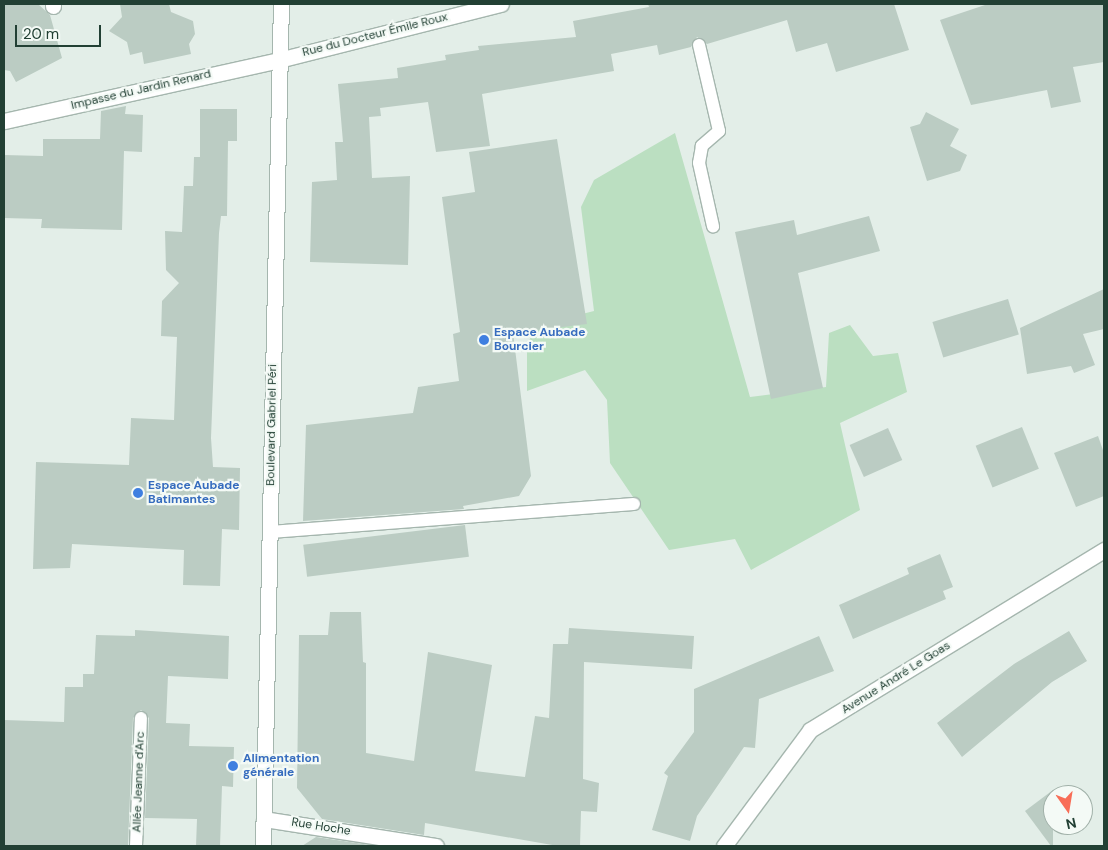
<!DOCTYPE html>
<html>
<head>
<meta charset="utf-8">
<style>
	body { margin:0 }
	#map { position:relative; width:1108px; height:850px; overflow:hidden; background:#e3eee8; font-family:"DM Sans",sans-serif }
	div>[style] { position:absolute }
	.green>* { inset:0; background:#bbdfc1 }
	.building>* { inset:0; background:#bbccc3; transform-origin:0 0 }
	.roads { filter:drop-shadow(1px 0 #a5b6ae) drop-shadow(-1px 0 #a5b6ae) drop-shadow(0 1px #a5b6ae) drop-shadow(0 -1px #a5b6ae) }
	.service>* { height:12px; margin:-6px; padding:0 6px; transform-origin:6px; border-radius:6px; background:#fff }
	.pedestrian>* { height:15px; margin:-7.5px; padding:0 7.5px; transform-origin:7.5px; border-radius:7.5px; background:#fff }
	.minor>* { height:15px; margin:-7.5px; padding:0 7.5px; transform-origin:7.5px; border-radius:7.5px; background:#fff }
	.secondary>* { height:15px; margin:-7.5px; padding:0 7.5px; transform-origin:7.5px; border-radius:7.5px; background:#fff }
	.dots>* { width:14px; height:14px; translate:-50% -50%; box-sizing:border-box; border:2px solid #f4faf6; border-radius:50% }
	span { translate:-50% -50%; white-space:nowrap; text-align:center; line-height:1.15; -webkit-text-stroke:4.5px #f4faf6; paint-order:stroke }
	.street-label { font-size:12px; color:#224034 }
	.shop-label { font-size:12px; color:#366cbe; font-weight:700 }
	.left { translate:0 -50%; text-align:left }
	.frame { position:absolute; inset:0; border:5px solid #224034; pointer-events:none }
	.north { position:absolute; left:1043px; top:785px; width:50px; height:50px; box-sizing:border-box; background:#f4faf6; border:1px solid #a0b0a8; border-radius:50%; rotate:167deg; font-size:14px; font-weight:700; line-height:20px; text-align:center; color:#224034 }
	.north::after { content:''; display:block; margin:auto; width:18px; height:22px; background:#f86d57; clip-path:polygon(50% 0,100% 100%,50% 72%,0 100%) }
	.scale { position:absolute; left:15px; top:25px; width:86px; height:22px; box-sizing:border-box; border:2px solid #224034; border-top:0; padding-left:6px; font-size:15px; line-height:18px; white-space:nowrap; color:#224034; -webkit-text-stroke:4px #f4faf6; paint-order:stroke }
</style>
</head>
<body>
<div id="map">
	<div class="green">
		<div style="clip-path:polygon(675px 133px,750px 397px,826px 387px,829px 333px,850px 325px,873px 356px,898px 353px,907px 392px,840px 423px,860px 510px,751px 570px,735px 539px,669px 550px,610px 463px,607px 400px,585px 370px,527px 391px,527px 344px,538px 325px,594px 311px,581px 207px,594px 180px)"></div>
	</div>
	<div class="building">
		<div style="clip-path:polygon(4px 4px,38px 4px,50px 15px,62px 58px,16px 82px,10px 71px,4px 70px)"></div>
		<div style="clip-path:polygon(120px 4px,169px 4px,171px 12px,193px 21px,195px 34px,189px 44px,191px 54px,144px 64px,142px 52px,130px 55px,127px 42px,109px 31px,122px 17px)"></div>
		<div style="clip-path:polygon(648px 4px,894px 4px,909px 50px,836px 72px,827px 43px,796px 52px,787px 20px,707px 44px,697px 37px,691px 47px,659px 55px,657px 45px,611px 54px,614px 71px,482px 94px,490px 146px,436px 152px,428px 102px,380px 108px,381px 116px,369px 117px,372px 178px,410px 176px,408px 265px,310px 262px,312px 182px,337px 180px,335px 142px,343px 142px,338px 84px,398px 78px,397px 68px,446px 60px,445px 55px,479px 50px,478px 46px,576px 37px,573px 21px,649px 7px)"></div>
		<div style="clip-path:polygon(988px 4px,1104px 4px,1104px 62px,1073px 67px,1081px 102px,1051px 108px,1047px 90px,971px 105px,940px 20px)"></div>
		<div style="clip-path:polygon(126px 106px,125px 114px,143px 115px,142px 152px,124px 151px,122px 230px,41px 228px,42px 219px,4px 218px,4px 155px,43px 156px,43px 139px,100px 139px,101px 111px)"></div>
		<div style="clip-path:polygon(200px 109px,237px 109px,237px 141px,228px 141px,227px 216px,221px 216px,219px 233px,211px 438px,213px 467px,240px 468px,239px 530px,222px 529px,220px 586px,183px 585px,184px 550px,72px 544px,70px 568px,33px 569px,36px 462px,129px 465px,131px 418px,174px 420px,177px 337px,161px 336px,162px 301px,179px 283px,166px 270px,165px 231px,182px 232px,184px 186px,193px 186px,194px 157px,200px 157px)"></div>
		<div style="clip-path:polygon(926px 112px,959px 129px,950px 146px,967px 155px,960px 171px,927px 181px,910px 127px,920px 124px)"></div>
		<div style="clip-path:polygon(557px 139px,587px 324px,513px 333px,531px 476px,519px 496px,463px 506px,464px 509px,303px 521px,306px 425px,413px 413px,418px 387px,459px 381px,453px 334px,460px 332px,442px 197px,475px 192px,469px 152px)"></div>
		<div style="clip-path:polygon(869px 216px,880px 251px,798px 273px,823px 388px,771px 399px,735px 232px,794px 220px,797px 235px)"></div>
		<div style="clip-path:polygon(1104px 289px,1104px 329px,1083px 334px,1095px 365px,1074px 373px,1071px 366px,1027px 374px,1020px 328px)"></div>
		<div style="left:1008px;top:299px;width:37px;height:79px;rotate:73deg"></div>
		<div style="left:1022px;top:427px;width:45px;height:50px;rotate:68deg"></div>
		<div style="left:888px;top:428px;width:35px;height:42px;rotate:66deg"></div>
		<div style="clip-path:polygon(1098px 436px,1104px 453px,1104px 496px,1076px 507px,1054px 453px)"></div>
		<div style="left:465px;top:525px;width:32px;height:163px;rotate:83deg"></div>
		<div style="clip-path:polygon(940px 554px,953px 587px,943px 591px,946px 599px,853px 639px,839px 605px,909px 574px,907px 568px)"></div>
		<div style="clip-path:polygon(330px 612px,361px 612px,363px 662px,366px 663px,366px 753px,414px 761px,428px 652px,492px 665px,475px 771px,525px 777px,535px 716px,549px 718px,553px 644px,568px 644px,569px 628px,694px 636px,692px 669px,584px 662px,583px 779px,599px 783px,597px 812px,581px 811px,580px 846px,558px 846px,425px 823px,424px 835px,322px 819px,297px 788px,299px 635px,328px 635px)"></div>
		<div style="clip-path:polygon(135px 630px,229px 636px,228px 679px,168px 676px,166px 723px,190px 724px,189px 746px,234px 747px,233px 787px,222px 786px,220px 846px,196px 846px,197px 819px,145px 818px,149px 718px,141px 710px,133px 718px,128px 846px,4px 846px,4px 720px,64px 722px,65px 687px,83px 687px,83px 674px,94px 674px,96px 635px,135px 636px)"></div>
		<div style="clip-path:polygon(1069px 631px,1087px 661px,1052px 682px,962px 757px,937px 723px,1014px 664px)"></div>
		<div style="clip-path:polygon(819px 636px,834px 671px,759px 699px,755px 748px,744px 747px,697px 816px,690px 841px,652px 830px,668px 776px,664px 773px,694px 732px,694px 689px)"></div>
		<div style="clip-path:polygon(1053px 790px,1053px 846px,1051px 846px,1025px 811px)"></div>
		<div style="clip-path:polygon(316px 837px,377px 846px,302px 846px)"></div>
	</div>
	<div class="roads">
		<div class="service">
			<div style="left:699px;top:45px;width:88px;rotate:76.9deg"></div>
			<div style="left:719px;top:131px;width:23px;rotate:139deg"></div>
			<div style="left:702px;top:146px;width:17px;rotate:100deg"></div>
			<div style="left:699px;top:163px;width:65px;rotate:77.5deg"></div>
			<div style="left:270px;top:532px;width:365px;rotate:-4.4deg"></div>
			<div style="left:136px;top:846px;width:128px;rotate:-87.8deg"></div>
		</div>
		<div class="pedestrian">
			<div style="left:53px;top:4px;width:2px;rotate:90deg"></div>
		</div>
		<div class="minor">
			<div style="left:4px;top:121px;width:282px;rotate:-12.5deg"></div>
			<div style="left:279px;top:60px;width:229px;rotate:-14.2deg"></div>
			<div style="left:264px;top:819px;width:174px;rotate:8.9deg"></div>
			<div style="left:724px;top:846px;width:144px;rotate:-53.4deg"></div>
			<div style="left:810px;top:730px;width:345px;rotate:-31.5deg"></div>
		</div>
		<div class="secondary">
			<div style="left:263px;top:846px;width:842px;rotate:-88.78deg"></div>
		</div>
	</div>
	<div class="dots">
		<div style="left:484px;top:340px;background:#3f7fe0"></div>
		<div style="left:138px;top:493px;background:#3f7fe0"></div>
		<div style="left:233px;top:766px;background:#3f7fe0"></div>
	</div>
	<div class="street-label">
		<span style="left:375px;top:35px;rotate:-14deg">Rue du Docteur Émile Roux</span>
		<span style="left:141px;top:90px;rotate:-13deg">Impasse du Jardin Renard</span>
		<span style="left:272px;top:425px;rotate:-89deg">Boulevard Gabriel Péri</span>
		<span style="left:896px;top:678px;rotate:-32deg">Avenue André Le Goas</span>
		<span style="left:139px;top:782px;rotate:-88deg">Allée Jeanne d'Arc</span>
		<span style="left:321px;top:827px;rotate:9deg">Rue Hoche</span>
	</div>
	<div class="shop-label">
		<span class="left" style="left:494px;top:340px">Espace Aubade<br>Bourcier</span>
		<span class="left" style="left:148px;top:493px">Espace Aubade<br>Batimantes</span>
		<span class="left" style="left:243px;top:766px">Alimentation<br>générale</span>
	</div>
	<div class="frame"></div>
	<div class="north">N</div>
	<div class="scale">20 m</div>
</div>
</body>
</html>
